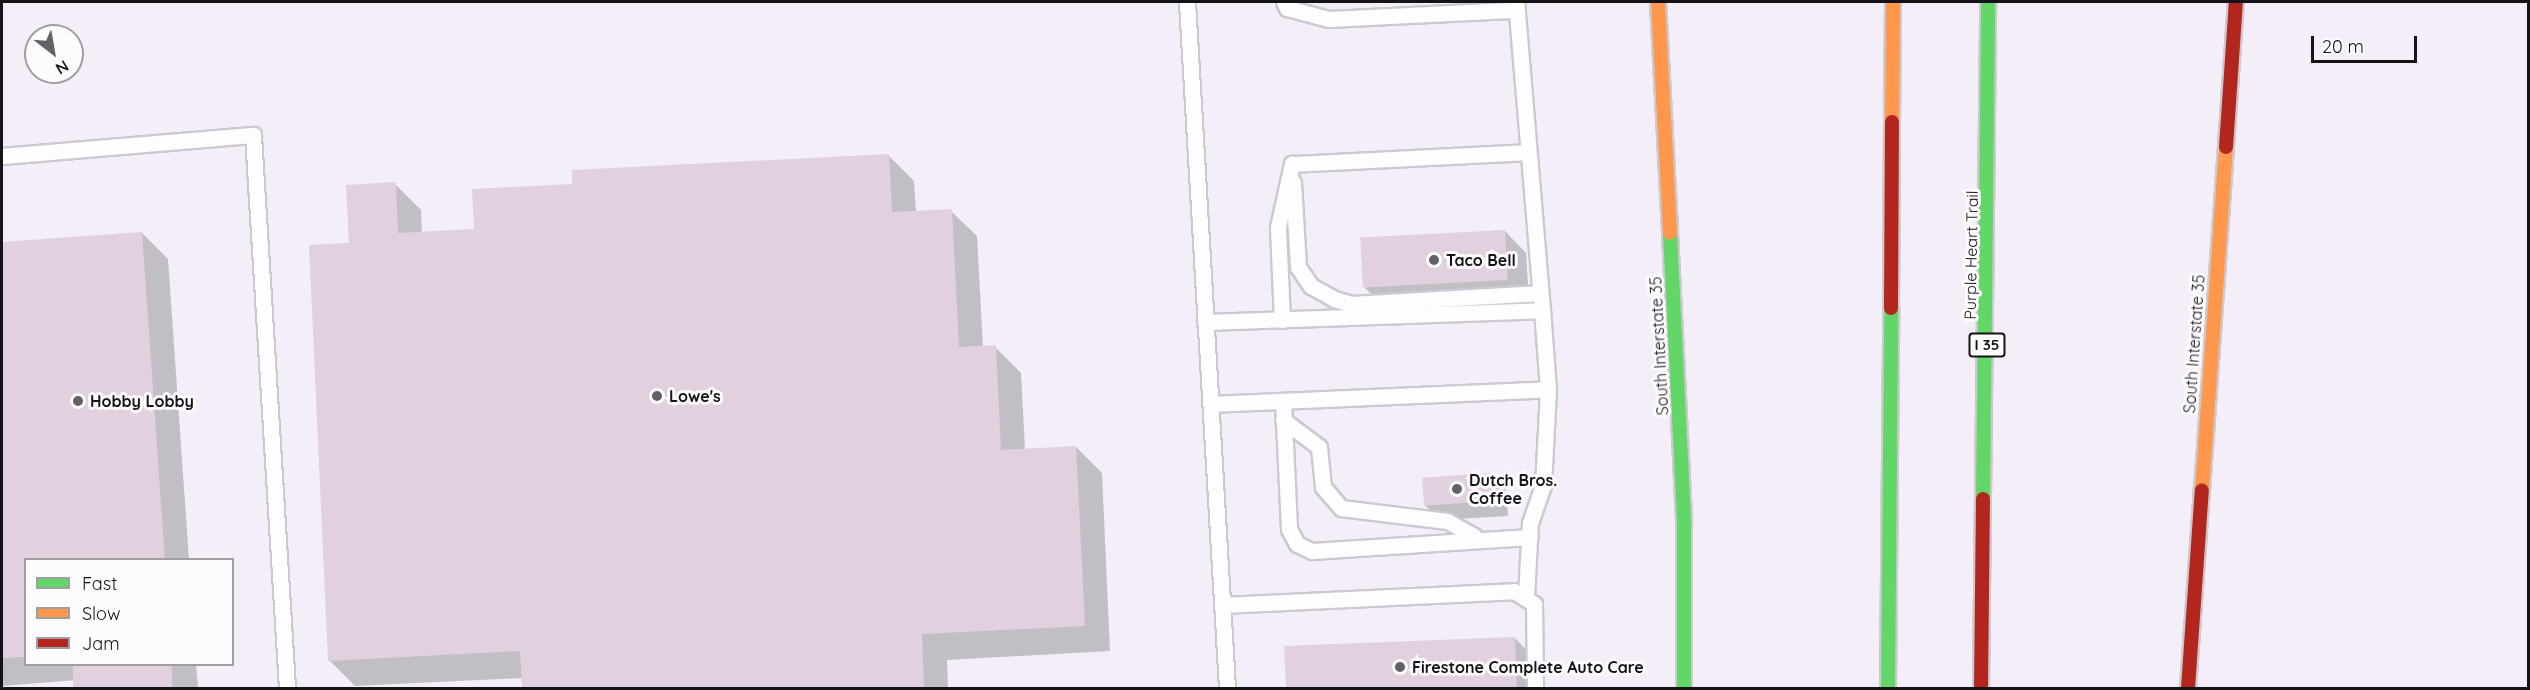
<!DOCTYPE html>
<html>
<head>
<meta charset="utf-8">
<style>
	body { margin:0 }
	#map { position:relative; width:2530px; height:690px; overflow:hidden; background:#f3eef7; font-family:Quicksand,sans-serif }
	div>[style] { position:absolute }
	.shadow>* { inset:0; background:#0003 }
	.building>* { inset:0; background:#e1d0dd; transform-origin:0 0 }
	.roads { filter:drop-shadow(2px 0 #cdc9d0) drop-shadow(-2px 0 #cdc9d0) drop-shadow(0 2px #cdc9d0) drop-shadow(0 -2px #cdc9d0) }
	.lane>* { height:15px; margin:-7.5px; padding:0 7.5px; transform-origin:7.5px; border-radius:7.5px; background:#fdfcfe }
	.fast>* { height:14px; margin:-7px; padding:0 7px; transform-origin:7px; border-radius:7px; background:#63d668 }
	.slow>* { height:14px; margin:-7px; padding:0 7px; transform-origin:7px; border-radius:7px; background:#ff974d }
	.jam>* { height:14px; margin:-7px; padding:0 7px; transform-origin:7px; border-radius:7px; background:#b3261e }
	.dots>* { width:16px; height:16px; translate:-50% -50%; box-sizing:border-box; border:3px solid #fdfbfe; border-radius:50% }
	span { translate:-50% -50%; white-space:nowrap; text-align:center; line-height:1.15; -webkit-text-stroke:6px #fdfbfe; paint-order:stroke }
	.shield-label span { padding:2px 4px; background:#fdfbfe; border:2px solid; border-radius:4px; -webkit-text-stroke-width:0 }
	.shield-label { font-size:15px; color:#161318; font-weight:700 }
	.street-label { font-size:16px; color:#161318 }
	.poi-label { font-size:16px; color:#161318; font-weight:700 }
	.left { translate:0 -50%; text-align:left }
	.frame { position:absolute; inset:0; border:3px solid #161318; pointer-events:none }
	.legend { position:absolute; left:24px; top:558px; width:210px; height:108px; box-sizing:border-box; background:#fdfbfe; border:2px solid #a19ea2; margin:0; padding:8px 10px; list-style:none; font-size:18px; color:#161318 }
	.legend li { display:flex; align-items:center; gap:12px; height:30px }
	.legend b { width:30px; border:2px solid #a19ea2 }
	.north { position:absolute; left:24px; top:24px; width:60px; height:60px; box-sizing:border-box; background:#fdfbfe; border:2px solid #a19ea2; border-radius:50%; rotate:149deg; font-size:16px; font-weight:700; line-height:24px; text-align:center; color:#161318 }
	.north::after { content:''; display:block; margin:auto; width:21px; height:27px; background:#636066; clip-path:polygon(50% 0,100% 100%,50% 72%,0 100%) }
	.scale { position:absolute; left:2311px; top:36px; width:106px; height:27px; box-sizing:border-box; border:3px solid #161318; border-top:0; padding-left:8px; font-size:18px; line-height:21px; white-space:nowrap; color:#161318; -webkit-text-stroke:4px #fdfbfe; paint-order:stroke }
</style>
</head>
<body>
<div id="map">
	<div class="shadow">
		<div style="clip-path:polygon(888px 155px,914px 181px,916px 212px,951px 211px,977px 236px,983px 347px,995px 347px,1021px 373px,1025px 450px,1076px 447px,1102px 473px,1110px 651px,947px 660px,948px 688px,524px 688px,523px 678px,355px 686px,329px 660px,350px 244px,395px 184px,421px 210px,422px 233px,476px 230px,574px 185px)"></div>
		<div style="clip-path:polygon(1505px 231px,1526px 253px,1529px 301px,1386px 309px,1365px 288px)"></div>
		<div style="clip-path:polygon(142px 233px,168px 259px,189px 560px,26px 560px,26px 664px,196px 664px,198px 688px,76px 688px,76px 680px,2px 686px,2px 244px)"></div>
		<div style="clip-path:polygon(1490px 475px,1506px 490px,1508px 516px,1440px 520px,1425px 505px)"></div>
		<div style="clip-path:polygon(1515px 638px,1540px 664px,1541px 688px,1287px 688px,1286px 648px)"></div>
	</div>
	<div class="building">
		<div style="clip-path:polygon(889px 154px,892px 212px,952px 209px,959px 347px,996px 345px,1001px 450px,1076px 446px,1085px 626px,922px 634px,924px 688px,522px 688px,520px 651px,328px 661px,309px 245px,349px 243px,346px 185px,396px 182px,398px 233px,474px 229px,472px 189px,572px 184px,572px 170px)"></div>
		<div style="left:1505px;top:230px;width:50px;height:145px;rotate:87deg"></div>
		<div style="clip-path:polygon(142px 232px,165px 560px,26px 560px,26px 657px,2px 658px,2px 242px)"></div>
		<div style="left:1491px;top:473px;width:28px;height:69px;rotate:86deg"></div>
		<div style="clip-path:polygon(1515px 637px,1517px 688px,1286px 688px,1284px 646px)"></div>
		<div style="left:73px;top:664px;width:99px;height:24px"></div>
	</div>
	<div class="roads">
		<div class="lane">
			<div style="left:1187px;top:2px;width:687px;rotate:86.66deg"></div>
			<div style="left:1284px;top:2px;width:7px;rotate:63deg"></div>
			<div style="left:1287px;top:8px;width:43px;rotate:14.7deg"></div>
			<div style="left:1329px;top:19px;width:187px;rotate:-2.8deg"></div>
			<div style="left:2px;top:156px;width:252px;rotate:-4.8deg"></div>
			<div style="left:253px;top:135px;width:554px;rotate:86.48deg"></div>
			<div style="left:1293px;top:182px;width:85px;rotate:86.6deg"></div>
			<div style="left:1298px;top:267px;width:23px;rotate:56deg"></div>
			<div style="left:1311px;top:286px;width:26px;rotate:29deg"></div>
			<div style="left:1334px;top:299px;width:18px;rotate:16deg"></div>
			<div style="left:1351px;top:304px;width:190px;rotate:-3.3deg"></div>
			<div style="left:1282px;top:320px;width:93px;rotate:-92.5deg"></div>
			<div style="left:1278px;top:227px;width:65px;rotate:-77.5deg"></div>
			<div style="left:1292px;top:164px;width:236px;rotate:-2.9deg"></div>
			<div style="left:1205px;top:322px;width:337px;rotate:-2deg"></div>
			<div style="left:1542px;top:310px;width:309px;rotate:-94.8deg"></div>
			<div style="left:1283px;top:401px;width:128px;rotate:87.3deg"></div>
			<div style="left:1289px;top:529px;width:17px;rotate:62deg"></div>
			<div style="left:1297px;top:544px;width:17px;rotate:25deg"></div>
			<div style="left:1312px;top:551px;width:218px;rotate:-3.7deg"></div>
			<div style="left:1211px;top:404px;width:337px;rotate:-2.5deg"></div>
			<div style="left:1548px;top:389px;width:79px;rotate:-94.3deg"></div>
			<div style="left:1283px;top:420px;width:45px;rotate:36.9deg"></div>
			<div style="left:1319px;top:447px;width:40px;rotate:84.3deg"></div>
			<div style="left:1323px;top:487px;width:28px;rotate:49deg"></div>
			<div style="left:1341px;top:508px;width:107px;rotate:7deg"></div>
			<div style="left:1447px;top:521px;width:31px;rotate:29deg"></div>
			<div style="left:1526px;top:596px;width:73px;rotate:-86.9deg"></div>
			<div style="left:1530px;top:523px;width:39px;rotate:-71deg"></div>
			<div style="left:1543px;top:486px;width:97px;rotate:-87deg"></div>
			<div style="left:1222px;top:605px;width:292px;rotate:-2.7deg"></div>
			<div style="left:1514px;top:591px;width:24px;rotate:33deg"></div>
			<div style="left:1534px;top:604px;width:84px;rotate:89.3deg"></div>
		</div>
		<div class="fast">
			<div style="left:1670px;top:233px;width:290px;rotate:87.2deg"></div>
			<div style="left:1684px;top:523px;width:165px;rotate:90deg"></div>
			<div style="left:1983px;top:499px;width:497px;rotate:-89.4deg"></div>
			<div style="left:1888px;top:688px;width:380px;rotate:-89.5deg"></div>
		</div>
		<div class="slow">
			<div style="left:1658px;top:2px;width:231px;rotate:87deg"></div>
			<div style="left:1892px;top:122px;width:120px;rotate:-89.5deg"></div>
			<div style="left:2202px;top:490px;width:344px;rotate:-86deg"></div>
		</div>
		<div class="jam">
			<div style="left:2226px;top:147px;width:145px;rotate:-86.1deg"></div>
			<div style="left:1891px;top:308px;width:186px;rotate:-89.7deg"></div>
			<div style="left:1981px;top:688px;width:189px;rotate:-89.4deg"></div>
			<div style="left:2188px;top:688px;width:198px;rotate:-86deg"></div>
		</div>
	</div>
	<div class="dots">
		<div style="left:1434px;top:260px;background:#636066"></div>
		<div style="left:657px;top:396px;background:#636066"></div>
		<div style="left:78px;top:401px;background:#636066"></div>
		<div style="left:1457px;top:489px;background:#636066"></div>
		<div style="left:1400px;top:667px;background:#636066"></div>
	</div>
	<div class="shield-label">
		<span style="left:1987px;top:345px">I 35</span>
	</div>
	<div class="street-label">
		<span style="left:1971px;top:255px;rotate:-89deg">Purple Heart Trail</span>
		<span style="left:2194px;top:344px;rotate:-86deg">South Interstate 35</span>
		<span style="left:1659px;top:346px;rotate:-93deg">South Interstate 35</span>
	</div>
	<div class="poi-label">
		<span class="left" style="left:1446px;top:260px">Taco Bell</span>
		<span class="left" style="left:669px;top:396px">Lowe's</span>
		<span class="left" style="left:90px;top:401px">Hobby Lobby</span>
		<span class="left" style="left:1469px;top:489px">Dutch Bros.<br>Coffee</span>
		<span class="left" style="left:1412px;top:667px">Firestone Complete Auto Care</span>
	</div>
	<div class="frame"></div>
	<ul class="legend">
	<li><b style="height:8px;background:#63d668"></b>Fast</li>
	<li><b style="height:8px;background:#ff974d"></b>Slow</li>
	<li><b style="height:8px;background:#b3261e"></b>Jam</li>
	</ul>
	<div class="north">N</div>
	<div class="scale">20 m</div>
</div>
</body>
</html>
